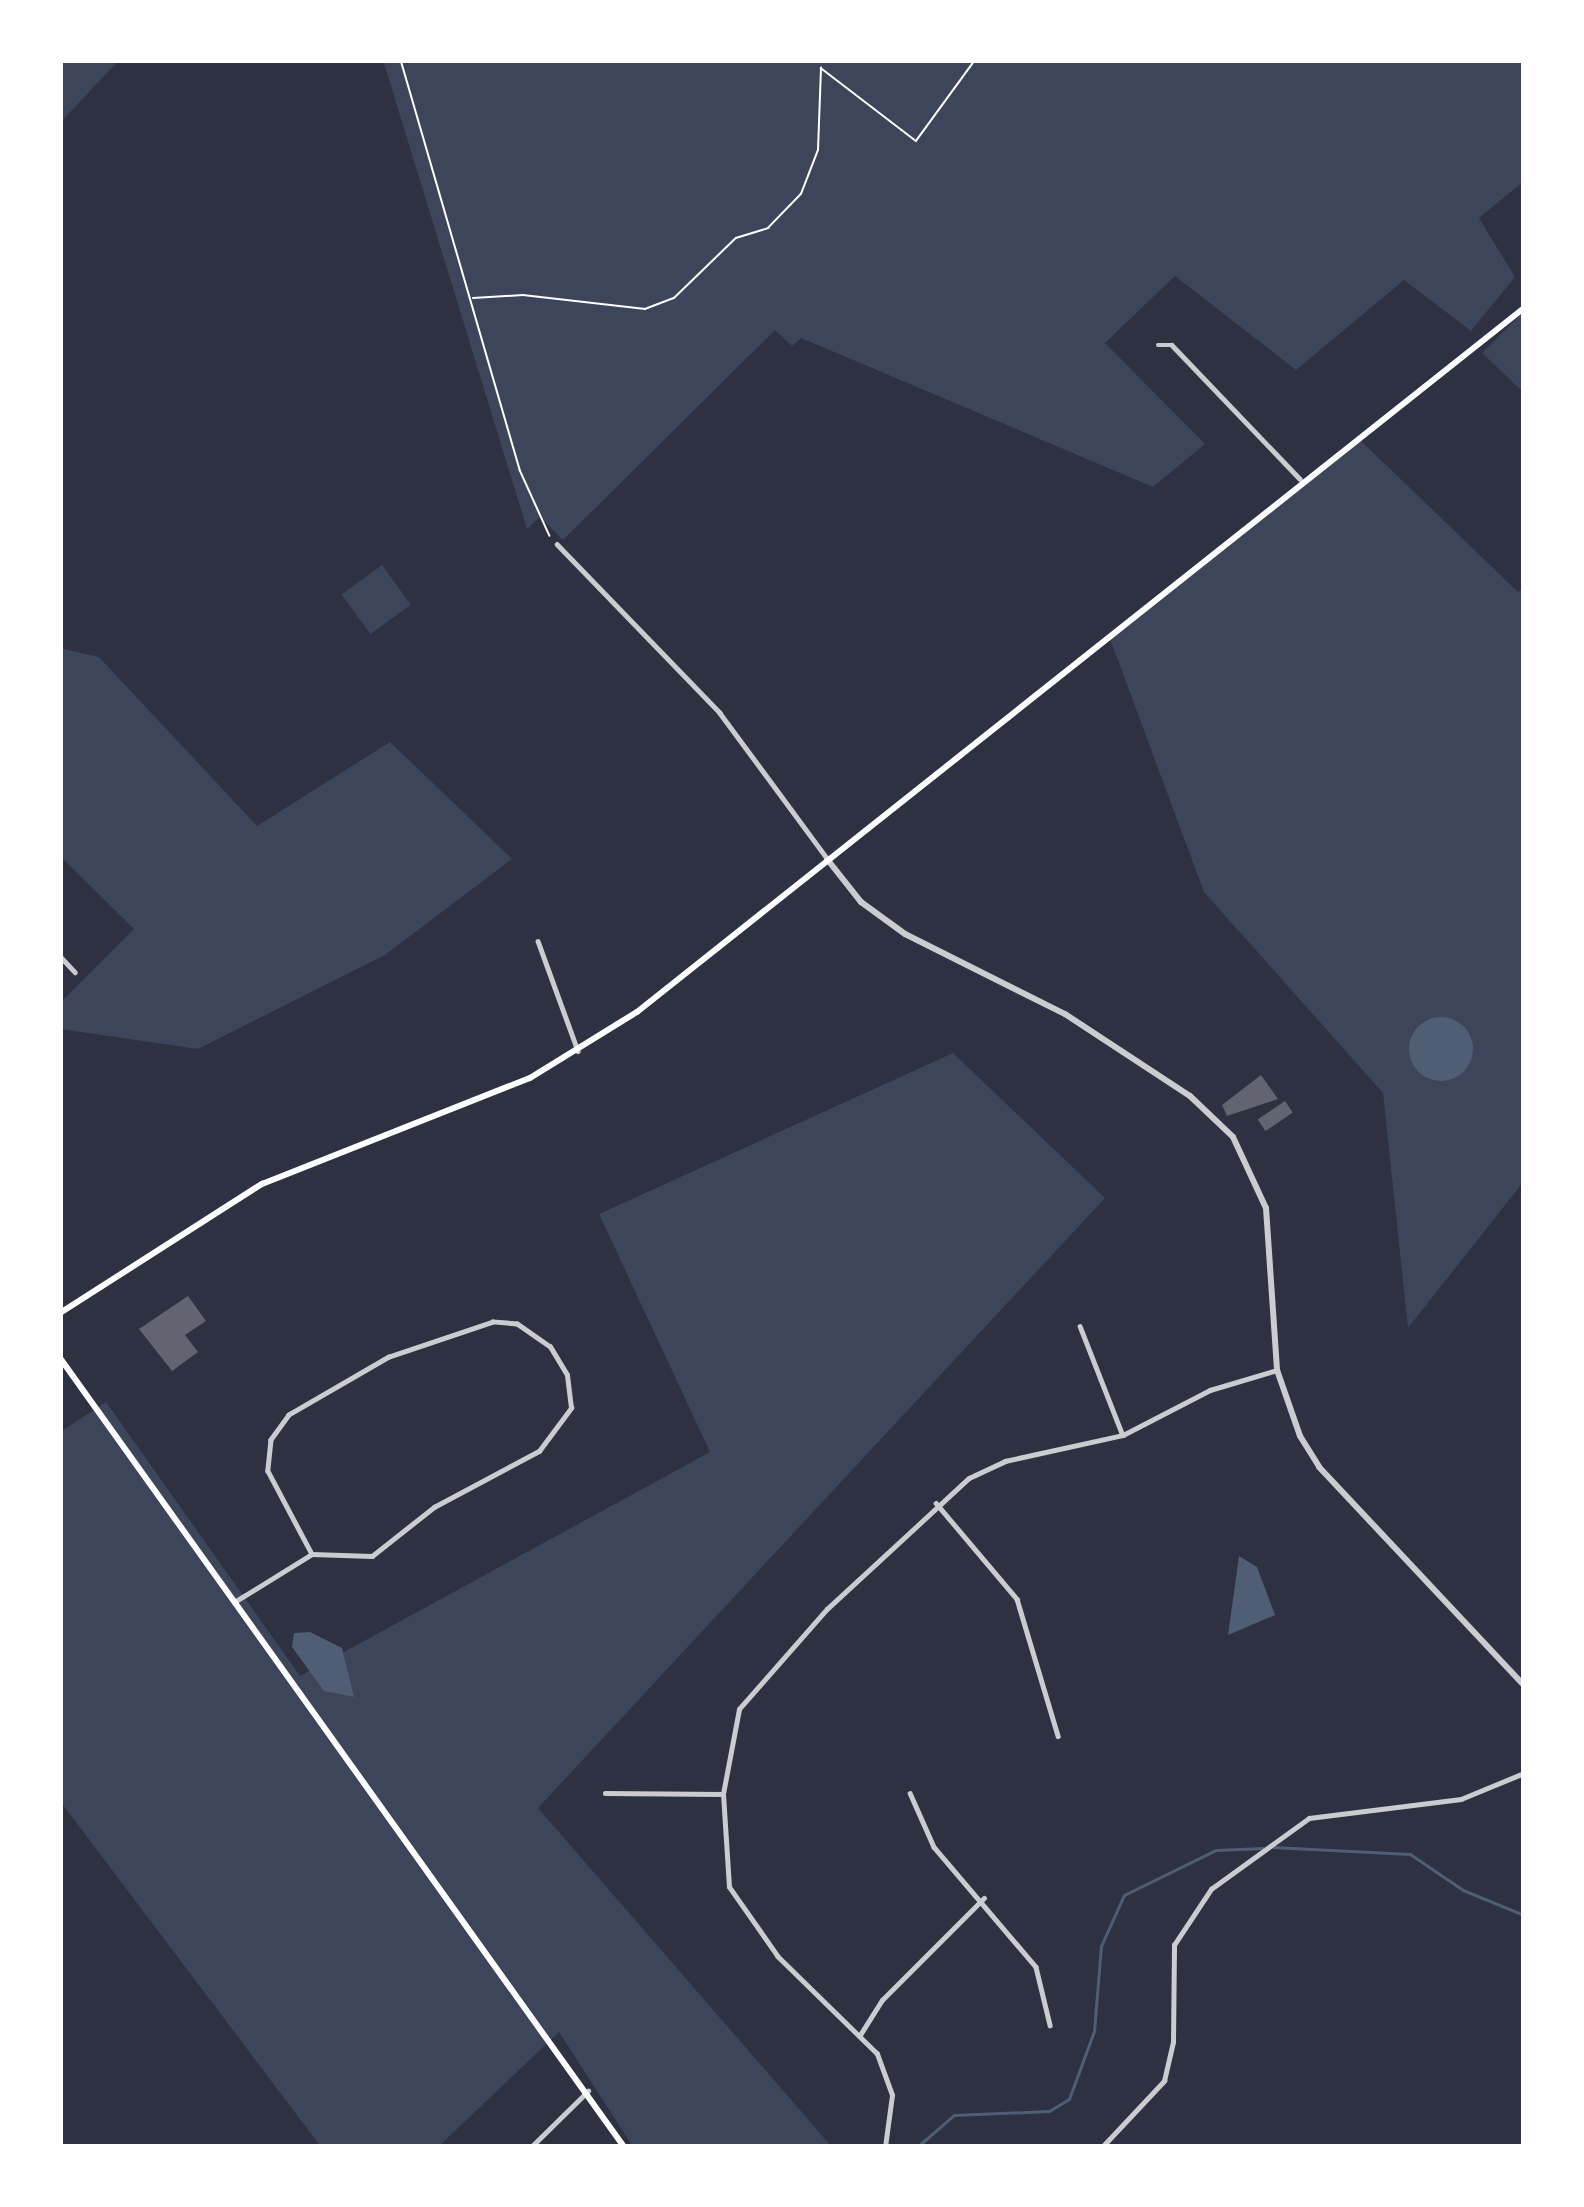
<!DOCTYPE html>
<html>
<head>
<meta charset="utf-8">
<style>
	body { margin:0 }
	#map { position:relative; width:1584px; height:2207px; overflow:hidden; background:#2d3142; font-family:"PT Sans",sans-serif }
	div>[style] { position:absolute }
	.green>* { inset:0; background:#3c4559; transform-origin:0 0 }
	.water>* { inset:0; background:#4f5d75 }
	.round { border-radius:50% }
	.stream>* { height:3px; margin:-1.5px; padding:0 1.5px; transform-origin:1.5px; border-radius:1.5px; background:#4f5d75 }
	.building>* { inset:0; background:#626471; transform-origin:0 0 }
	.path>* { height:1.5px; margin:-0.75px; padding:0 0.75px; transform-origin:0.75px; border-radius:0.75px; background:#fff }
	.minor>* { height:4.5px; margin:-2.25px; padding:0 2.25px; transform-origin:2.25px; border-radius:2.25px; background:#caccd0 }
	.tertiary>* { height:6px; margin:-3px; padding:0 3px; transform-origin:3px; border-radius:3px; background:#caccd0 }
	.secondary>* { height:6px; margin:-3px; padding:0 3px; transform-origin:3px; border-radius:3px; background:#fff }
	span { translate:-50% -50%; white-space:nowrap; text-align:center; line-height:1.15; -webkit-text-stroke:9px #fff; paint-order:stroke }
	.frame { position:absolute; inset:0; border:63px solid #fff; pointer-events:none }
</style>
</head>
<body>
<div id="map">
	<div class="green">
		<div style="clip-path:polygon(60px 60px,119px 60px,60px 123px)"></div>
		<div style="clip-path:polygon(383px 60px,1524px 60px,1524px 181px,1479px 218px,1515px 277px,1471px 331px,1404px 280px,1296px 370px,1175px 276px,1105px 343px,1205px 444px,1153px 487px,801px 338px,792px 346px,775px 330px,563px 540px,540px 517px,527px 529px)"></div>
		<div style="clip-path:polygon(1524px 311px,1524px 393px,1482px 353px)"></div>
		<div style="clip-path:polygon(1360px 440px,1518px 592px,1524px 587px,1524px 1181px,1408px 1328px,1383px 1093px,1204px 892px,1110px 639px)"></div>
		<div style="left:382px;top:565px;width:49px;height:50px;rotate:54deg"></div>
		<div style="clip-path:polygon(60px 648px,99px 657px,257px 826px,390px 742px,512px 859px,385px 955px,198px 1049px,60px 1029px,60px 1003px,134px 929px,60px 856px)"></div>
		<div style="clip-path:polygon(953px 1053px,1105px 1198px,538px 1808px,832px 2147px,633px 2147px,559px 2032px,438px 2147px,321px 2147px,60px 1801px,60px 1432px,106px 1402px,300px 1676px,710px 1452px,599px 1214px)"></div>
	</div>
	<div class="water">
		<div class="round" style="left:1409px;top:1017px;width:64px;height:64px"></div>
		<div style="clip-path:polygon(1239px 1556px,1257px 1567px,1275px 1615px,1228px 1635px)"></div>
		<div style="clip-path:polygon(310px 1632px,342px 1648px,354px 1697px,324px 1691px,292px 1647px,294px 1633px)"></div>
	</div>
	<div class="stream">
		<div style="left:1272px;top:1847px;width:138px;rotate:2.9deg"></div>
		<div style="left:1410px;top:1854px;width:64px;rotate:34.2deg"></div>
		<div style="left:1463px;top:1890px;width:66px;rotate:22.3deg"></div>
		<div style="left:917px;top:2147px;width:49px;rotate:-40.9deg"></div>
		<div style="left:954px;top:2115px;width:95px;rotate:-2.4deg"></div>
		<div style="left:1049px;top:2111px;width:23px;rotate:-31deg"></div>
		<div style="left:1069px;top:2099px;width:72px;rotate:-69.8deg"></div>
		<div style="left:1094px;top:2031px;width:85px;rotate:-85.3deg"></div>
		<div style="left:1101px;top:1946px;width:56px;rotate:-65.7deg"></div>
		<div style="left:1124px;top:1895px;width:102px;rotate:-26.1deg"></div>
		<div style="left:1216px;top:1850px;width:47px;rotate:-2.4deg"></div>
	</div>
	<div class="building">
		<div style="clip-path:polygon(1261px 1075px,1278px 1099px,1227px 1116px,1222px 1105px)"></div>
		<div style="left:1285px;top:1101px;width:14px;height:33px;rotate:56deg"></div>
		<div style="clip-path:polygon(188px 1296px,206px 1321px,185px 1335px,198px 1352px,172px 1371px,139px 1329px)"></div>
	</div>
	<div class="path">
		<div style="left:401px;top:60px;width:427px;rotate:73.8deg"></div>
		<div style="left:520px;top:470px;width:72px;rotate:65.6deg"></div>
		<div style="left:473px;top:298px;width:50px;rotate:-3.4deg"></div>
		<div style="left:523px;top:295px;width:123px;rotate:6.5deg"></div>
		<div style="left:645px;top:309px;width:31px;rotate:-21deg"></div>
		<div style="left:674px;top:298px;width:86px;rotate:-44.1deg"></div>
		<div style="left:736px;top:238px;width:34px;rotate:-17deg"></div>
		<div style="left:768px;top:228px;width:47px;rotate:-45.9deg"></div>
		<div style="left:801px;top:194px;width:47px;rotate:-68.9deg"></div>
		<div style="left:818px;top:150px;width:82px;rotate:-87.9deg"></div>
		<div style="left:821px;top:68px;width:120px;rotate:37.5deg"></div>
		<div style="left:916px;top:141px;width:100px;rotate:-53.9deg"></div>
	</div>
	<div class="minor">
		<div style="left:1158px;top:345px;width:14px"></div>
		<div style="left:1172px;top:345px;width:185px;rotate:46.3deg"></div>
		<div style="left:557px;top:544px;width:235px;rotate:46deg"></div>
		<div style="left:720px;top:713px;width:179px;rotate:53.6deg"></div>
		<div style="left:538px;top:941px;width:117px;rotate:70deg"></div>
		<div style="left:60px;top:956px;width:22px;rotate:47deg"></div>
		<div style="left:1080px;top:1326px;width:115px;rotate:68.6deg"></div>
		<div style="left:936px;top:1503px;width:126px;rotate:49.8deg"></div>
		<div style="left:1017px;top:1599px;width:143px;rotate:73.3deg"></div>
		<div style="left:236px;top:1601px;width:89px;rotate:-31.7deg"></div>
		<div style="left:312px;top:1554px;width:60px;rotate:1.9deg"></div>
		<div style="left:372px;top:1556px;width:79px;rotate:-38.3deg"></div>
		<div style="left:434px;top:1507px;width:119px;rotate:-28.1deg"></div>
		<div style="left:539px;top:1451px;width:54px;rotate:-53.3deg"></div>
		<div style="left:571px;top:1408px;width:33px;rotate:-97deg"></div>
		<div style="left:567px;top:1375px;width:33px;rotate:-121deg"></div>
		<div style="left:550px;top:1347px;width:40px;rotate:-145.1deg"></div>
		<div style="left:517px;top:1324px;width:24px;rotate:-175deg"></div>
		<div style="left:493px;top:1322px;width:110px;rotate:161.4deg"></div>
		<div style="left:389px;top:1357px;width:116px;rotate:149.9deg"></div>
		<div style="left:289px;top:1415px;width:31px;rotate:126deg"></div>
		<div style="left:271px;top:1440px;width:31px;rotate:96deg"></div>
		<div style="left:268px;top:1471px;width:94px;rotate:62.1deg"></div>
		<div style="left:605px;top:1793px;width:118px;rotate:0.5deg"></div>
		<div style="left:910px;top:1793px;width:59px;rotate:66deg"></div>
		<div style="left:934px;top:1847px;width:157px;rotate:49.6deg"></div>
		<div style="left:1036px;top:1967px;width:60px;rotate:76.4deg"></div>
		<div style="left:860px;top:2035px;width:41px;rotate:-57.8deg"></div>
		<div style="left:882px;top:2000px;width:144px;rotate:-45deg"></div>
		<div style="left:531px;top:2147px;width:80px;rotate:-44.5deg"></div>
		<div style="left:885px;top:2147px;width:52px;rotate:-82.3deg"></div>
		<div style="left:892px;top:2095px;width:44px;rotate:-110.1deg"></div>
		<div style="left:877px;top:2054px;width:139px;rotate:-135.6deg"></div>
		<div style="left:778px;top:1957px;width:85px;rotate:-125deg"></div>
		<div style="left:729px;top:1887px;width:93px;rotate:-93.7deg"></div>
		<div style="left:723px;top:1794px;width:86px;rotate:-79.3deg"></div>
		<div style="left:739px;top:1709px;width:133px;rotate:-48.7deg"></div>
		<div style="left:827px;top:1609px;width:193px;rotate:-42.7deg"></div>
		<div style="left:969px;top:1478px;width:40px;rotate:-25deg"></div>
		<div style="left:1005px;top:1461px;width:121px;rotate:-12.4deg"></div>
		<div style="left:1123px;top:1435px;width:98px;rotate:-27.3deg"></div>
		<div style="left:1210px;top:1390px;width:70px;rotate:-16.6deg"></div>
		<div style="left:1102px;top:2147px;width:91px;rotate:-46.8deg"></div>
		<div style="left:1164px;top:2081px;width:40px;rotate:-77deg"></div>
		<div style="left:1173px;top:2042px;width:97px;rotate:-89.4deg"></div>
		<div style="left:1174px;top:1945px;width:67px;rotate:-56.5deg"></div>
		<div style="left:1211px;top:1889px;width:121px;rotate:-35.9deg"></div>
		<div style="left:1309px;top:1818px;width:153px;rotate:-7.1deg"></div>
		<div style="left:1461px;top:1799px;width:68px;rotate:-22.4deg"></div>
	</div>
	<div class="tertiary">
		<div style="left:827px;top:859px;width:55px;rotate:51.7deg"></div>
		<div style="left:861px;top:902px;width:54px;rotate:36deg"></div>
		<div style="left:905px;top:934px;width:179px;rotate:26.6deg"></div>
		<div style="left:1065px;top:1014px;width:149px;rotate:33.3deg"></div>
		<div style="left:1190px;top:1096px;width:59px;rotate:43.6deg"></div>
		<div style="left:1233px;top:1137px;width:78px;rotate:65.1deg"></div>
		<div style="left:1266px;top:1208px;width:162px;rotate:86.1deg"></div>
		<div style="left:1277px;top:1370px;width:70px;rotate:70.8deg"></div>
		<div style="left:1300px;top:1436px;width:36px;rotate:58deg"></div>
		<div style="left:1319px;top:1467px;width:299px;rotate:46.8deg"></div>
	</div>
	<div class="secondary">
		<div style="left:60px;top:1313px;width:240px;rotate:-32.6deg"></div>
		<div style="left:262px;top:1184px;width:288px;rotate:-21.6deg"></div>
		<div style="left:530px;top:1078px;width:126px;rotate:-31.7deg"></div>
		<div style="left:637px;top:1012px;width:1132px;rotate:-38.44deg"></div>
		<div style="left:60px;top:1358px;width:970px;rotate:54.44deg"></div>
	</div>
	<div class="frame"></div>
</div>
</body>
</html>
